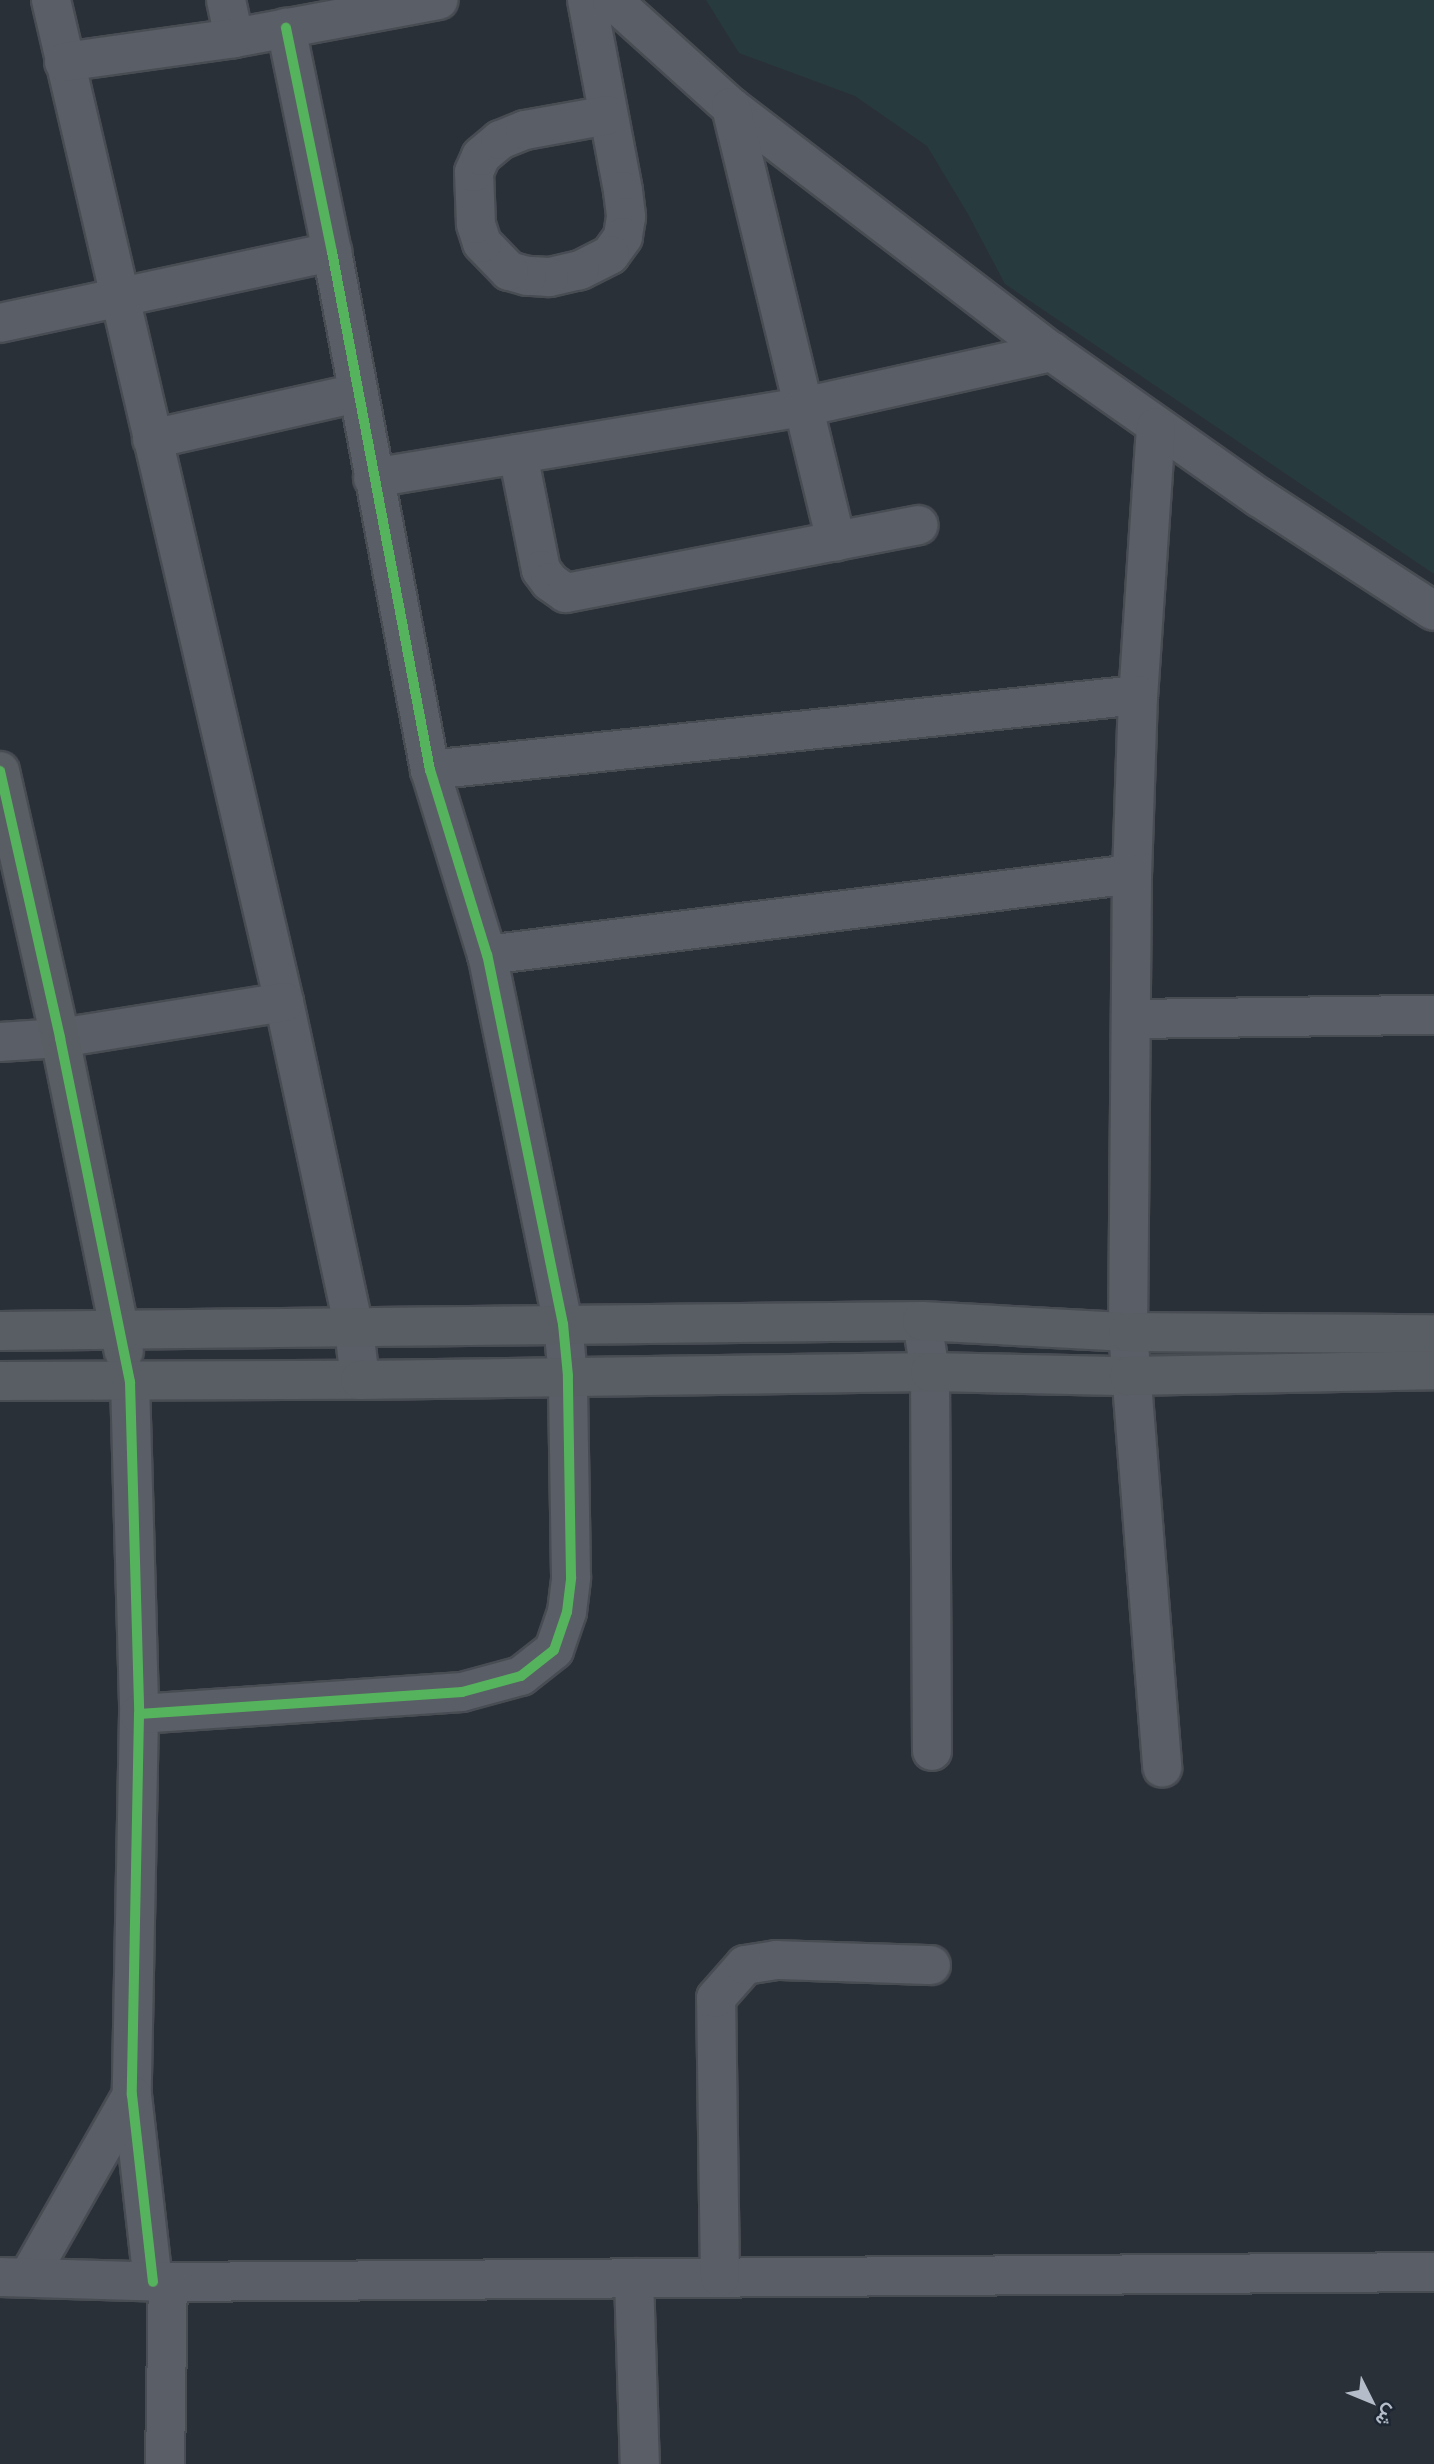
<!DOCTYPE html>
<html>
<head>
<meta charset="utf-8">
<style>
	body { margin:0 }
	#map { position:relative; width:1434px; height:2464px; overflow:hidden; background:#2a3038; font-family:"Space Grotesk",Vazirmatn,sans-serif }
	div>[style] { position:absolute }
	.green>* { inset:0; background:#273a3e }
	.roads { filter:drop-shadow(2px 0 #484c53) drop-shadow(-2px 0 #484c53) drop-shadow(0 2px #484c53) drop-shadow(0 -2px #484c53) }
	.street>* { height:38px; margin:-19px; padding:0 19px; transform-origin:19px; border-radius:19px; background:#5a5e66 }
	.secondary>* { height:38px; margin:-19px; padding:0 19px; transform-origin:19px; border-radius:19px; background:#595d64 }
	.cycleway>* { height:10px; margin:-5px; padding:0 5px; transform-origin:5px; border-radius:5px; background:#56b35d }
	span { translate:-50% -50%; white-space:nowrap; text-align:center; line-height:1.15; -webkit-text-stroke:7px #1d2633; paint-order:stroke }
	.north { position:absolute; left:1336px; top:2366px; width:70px; height:70px; -webkit-text-stroke:5px #1d2633; paint-order:stroke; rotate:133deg; font-size:19px; font-weight:700; line-height:28px; text-align:center; color:#b4bcc9 }
	.north::after { content:''; display:block; margin:auto; width:24px; height:32px; background:#b4bcc9; clip-path:polygon(50% 0,100% 100%,50% 72%,0 100%) }
</style>
</head>
<body>
<div id="map">
	<div class="green">
		<div style="clip-path:polygon(706px 0,1434px 0,1434px 574px,1005px 284px,968px 214px,927px 146px,855px 96px,739px 53px)"></div>
	</div>
	<div class="roads">
		<div class="street">
			<div style="left:51px;top:0;width:1029px;rotate:76.91deg"></div>
			<div style="left:284px;top:1002px;width:334px;rotate:77.9deg"></div>
			<div style="left:354px;top:1329px;width:51px;rotate:83.3deg"></div>
			<div style="left:226px;top:0;width:39px;rotate:78deg"></div>
			<div style="left:587px;top:0;width:194px;rotate:79.3deg"></div>
			<div style="left:623px;top:191px;width:26px;rotate:83deg"></div>
			<div style="left:626px;top:217px;width:20px;rotate:99deg"></div>
			<div style="left:623px;top:237px;width:22px;rotate:126deg"></div>
			<div style="left:610px;top:255px;width:34px;rotate:153deg"></div>
			<div style="left:580px;top:270px;width:32px;rotate:167deg"></div>
			<div style="left:549px;top:277px;width:22px;rotate:-177deg"></div>
			<div style="left:527px;top:276px;width:19px;rotate:-164deg"></div>
			<div style="left:509px;top:271px;width:39px;rotate:-134deg"></div>
			<div style="left:482px;top:243px;width:20px;rotate:-108deg"></div>
			<div style="left:476px;top:224px;width:52px;rotate:-92.2deg"></div>
			<div style="left:474px;top:172px;width:17px;rotate:-66deg"></div>
			<div style="left:481px;top:156px;width:25px;rotate:-40deg"></div>
			<div style="left:500px;top:140px;width:27px;rotate:-22deg"></div>
			<div style="left:525px;top:130px;width:84px;rotate:-10.2deg"></div>
			<div style="left:612px;top:0;width:160px;rotate:42deg"></div>
			<div style="left:731px;top:107px;width:404px;rotate:37.4deg"></div>
			<div style="left:1052px;top:352px;width:254px;rotate:35.1deg"></div>
			<div style="left:1260px;top:498px;width:207px;rotate:33deg"></div>
			<div style="left:64px;top:62px;width:172px;rotate:-8deg"></div>
			<div style="left:234px;top:38px;width:208px;rotate:-10.5deg"></div>
			<div style="left:731px;top:107px;width:447px;rotate:76.4deg"></div>
			<div style="left:0;top:323px;width:340px;rotate:-12.1deg"></div>
			<div style="left:1156px;top:427px;width:269px;rotate:93.8deg"></div>
			<div style="left:1138px;top:695px;width:179px;rotate:91.9deg"></div>
			<div style="left:1132px;top:874px;width:458px;rotate:90.5deg"></div>
			<div style="left:1128px;top:1332px;width:437px;rotate:85.5deg"></div>
			<div style="left:152px;top:439px;width:211px;rotate:-12.6deg"></div>
			<div style="left:518px;top:454px;width:118px;rotate:78.8deg"></div>
			<div style="left:541px;top:570px;width:15px;rotate:53deg"></div>
			<div style="left:550px;top:582px;width:19px;rotate:35deg"></div>
			<div style="left:566px;top:593px;width:359px;rotate:-10.9deg"></div>
			<div style="left:373px;top:478px;width:436px;rotate:-9.4deg"></div>
			<div style="left:803px;top:407px;width:255px;rotate:-12.5deg"></div>
			<div style="left:430px;top:770px;width:712px;rotate:-6.05deg"></div>
			<div style="left:487px;top:955px;width:650px;rotate:-7.16deg"></div>
			<div style="left:1131px;top:1019px;width:303px;rotate:-0.8deg"></div>
			<div style="left:0;top:1042px;width:60px;rotate:-3.8deg"></div>
			<div style="left:60px;top:1038px;width:227px;rotate:-9.1deg"></div>
			<div style="left:922px;top:1321px;width:52px;rotate:81.1deg"></div>
			<div style="left:930px;top:1372px;width:379px;rotate:89.7deg"></div>
			<div style="left:130px;top:1382px;width:332px;rotate:88.4deg"></div>
			<div style="left:139px;top:1714px;width:381px;rotate:91.1deg"></div>
			<div style="left:132px;top:2095px;width:188px;rotate:83.6deg"></div>
			<div style="left:139px;top:1714px;width:324px;rotate:-3.9deg"></div>
			<div style="left:462px;top:1692px;width:61px;rotate:-15.2deg"></div>
			<div style="left:521px;top:1676px;width:42px;rotate:-38.2deg"></div>
			<div style="left:554px;top:1650px;width:40px;rotate:-71.1deg"></div>
			<div style="left:567px;top:1612px;width:35px;rotate:-83deg"></div>
			<div style="left:571px;top:1577px;width:201px;rotate:-90.9deg"></div>
			<div style="left:568px;top:1376px;width:52px;rotate:-95.5deg"></div>
			<div style="left:563px;top:1324px;width:377px;rotate:-101.6deg"></div>
			<div style="left:487px;top:955px;width:194px;rotate:-107.1deg"></div>
			<div style="left:430px;top:770px;width:527px;rotate:-100.71deg"></div>
			<div style="left:332px;top:252px;width:229px;rotate:-101.6deg"></div>
			<div style="left:29px;top:2276px;width:208px;rotate:-60.4deg"></div>
			<div style="left:0;top:2277px;width:168px;rotate:1.7deg"></div>
			<div style="left:168px;top:2282px;width:1266px;rotate:-0.45deg"></div>
			<div style="left:720px;top:2277px;width:279px;rotate:-90.8deg"></div>
			<div style="left:716px;top:1998px;width:44px;rotate:-48.7deg"></div>
			<div style="left:745px;top:1965px;width:32px;rotate:-9deg"></div>
			<div style="left:777px;top:1960px;width:154px;rotate:1.9deg"></div>
			<div style="left:634px;top:2278px;width:186px;rotate:88.2deg"></div>
			<div style="left:165px;top:2464px;width:182px;rotate:-89.1deg"></div>
		</div>
		<div class="secondary">
			<div style="left:0;top:771px;width:274px;rotate:77.3deg"></div>
			<div style="left:60px;top:1038px;width:320px;rotate:78.5deg"></div>
			<div style="left:0;top:1331px;width:922px;rotate:-0.62deg"></div>
			<div style="left:922px;top:1321px;width:206px;rotate:3.1deg"></div>
			<div style="left:1128px;top:1332px;width:306px;rotate:0.4deg"></div>
			<div style="left:0;top:1381px;width:360px;rotate:-0.2deg"></div>
			<div style="left:360px;top:1380px;width:570px;rotate:-0.8deg"></div>
			<div style="left:930px;top:1372px;width:199px;rotate:1.2deg"></div>
			<div style="left:1129px;top:1376px;width:305px;rotate:-1.1deg"></div>
		</div>
	</div>
	<div class="cycleway">
		<div style="left:0;top:771px;width:274px;rotate:77.3deg"></div>
		<div style="left:60px;top:1038px;width:351px;rotate:78.5deg"></div>
		<div style="left:130px;top:1382px;width:332px;rotate:88.4deg"></div>
		<div style="left:139px;top:1714px;width:381px;rotate:91.1deg"></div>
		<div style="left:132px;top:2095px;width:188px;rotate:83.6deg"></div>
		<div style="left:139px;top:1714px;width:324px;rotate:-3.9deg"></div>
		<div style="left:462px;top:1692px;width:61px;rotate:-15.2deg"></div>
		<div style="left:521px;top:1676px;width:42px;rotate:-38.2deg"></div>
		<div style="left:554px;top:1650px;width:40px;rotate:-71.1deg"></div>
		<div style="left:567px;top:1612px;width:35px;rotate:-83deg"></div>
		<div style="left:571px;top:1577px;width:201px;rotate:-90.9deg"></div>
		<div style="left:568px;top:1376px;width:52px;rotate:-95.5deg"></div>
		<div style="left:563px;top:1324px;width:377px;rotate:-101.6deg"></div>
		<div style="left:487px;top:955px;width:194px;rotate:-107.1deg"></div>
		<div style="left:430px;top:770px;width:527px;rotate:-100.71deg"></div>
		<div style="left:332px;top:252px;width:229px;rotate:-101.6deg"></div>
	</div>
	<div class="north">ش</div>
</div>
</body>
</html>
